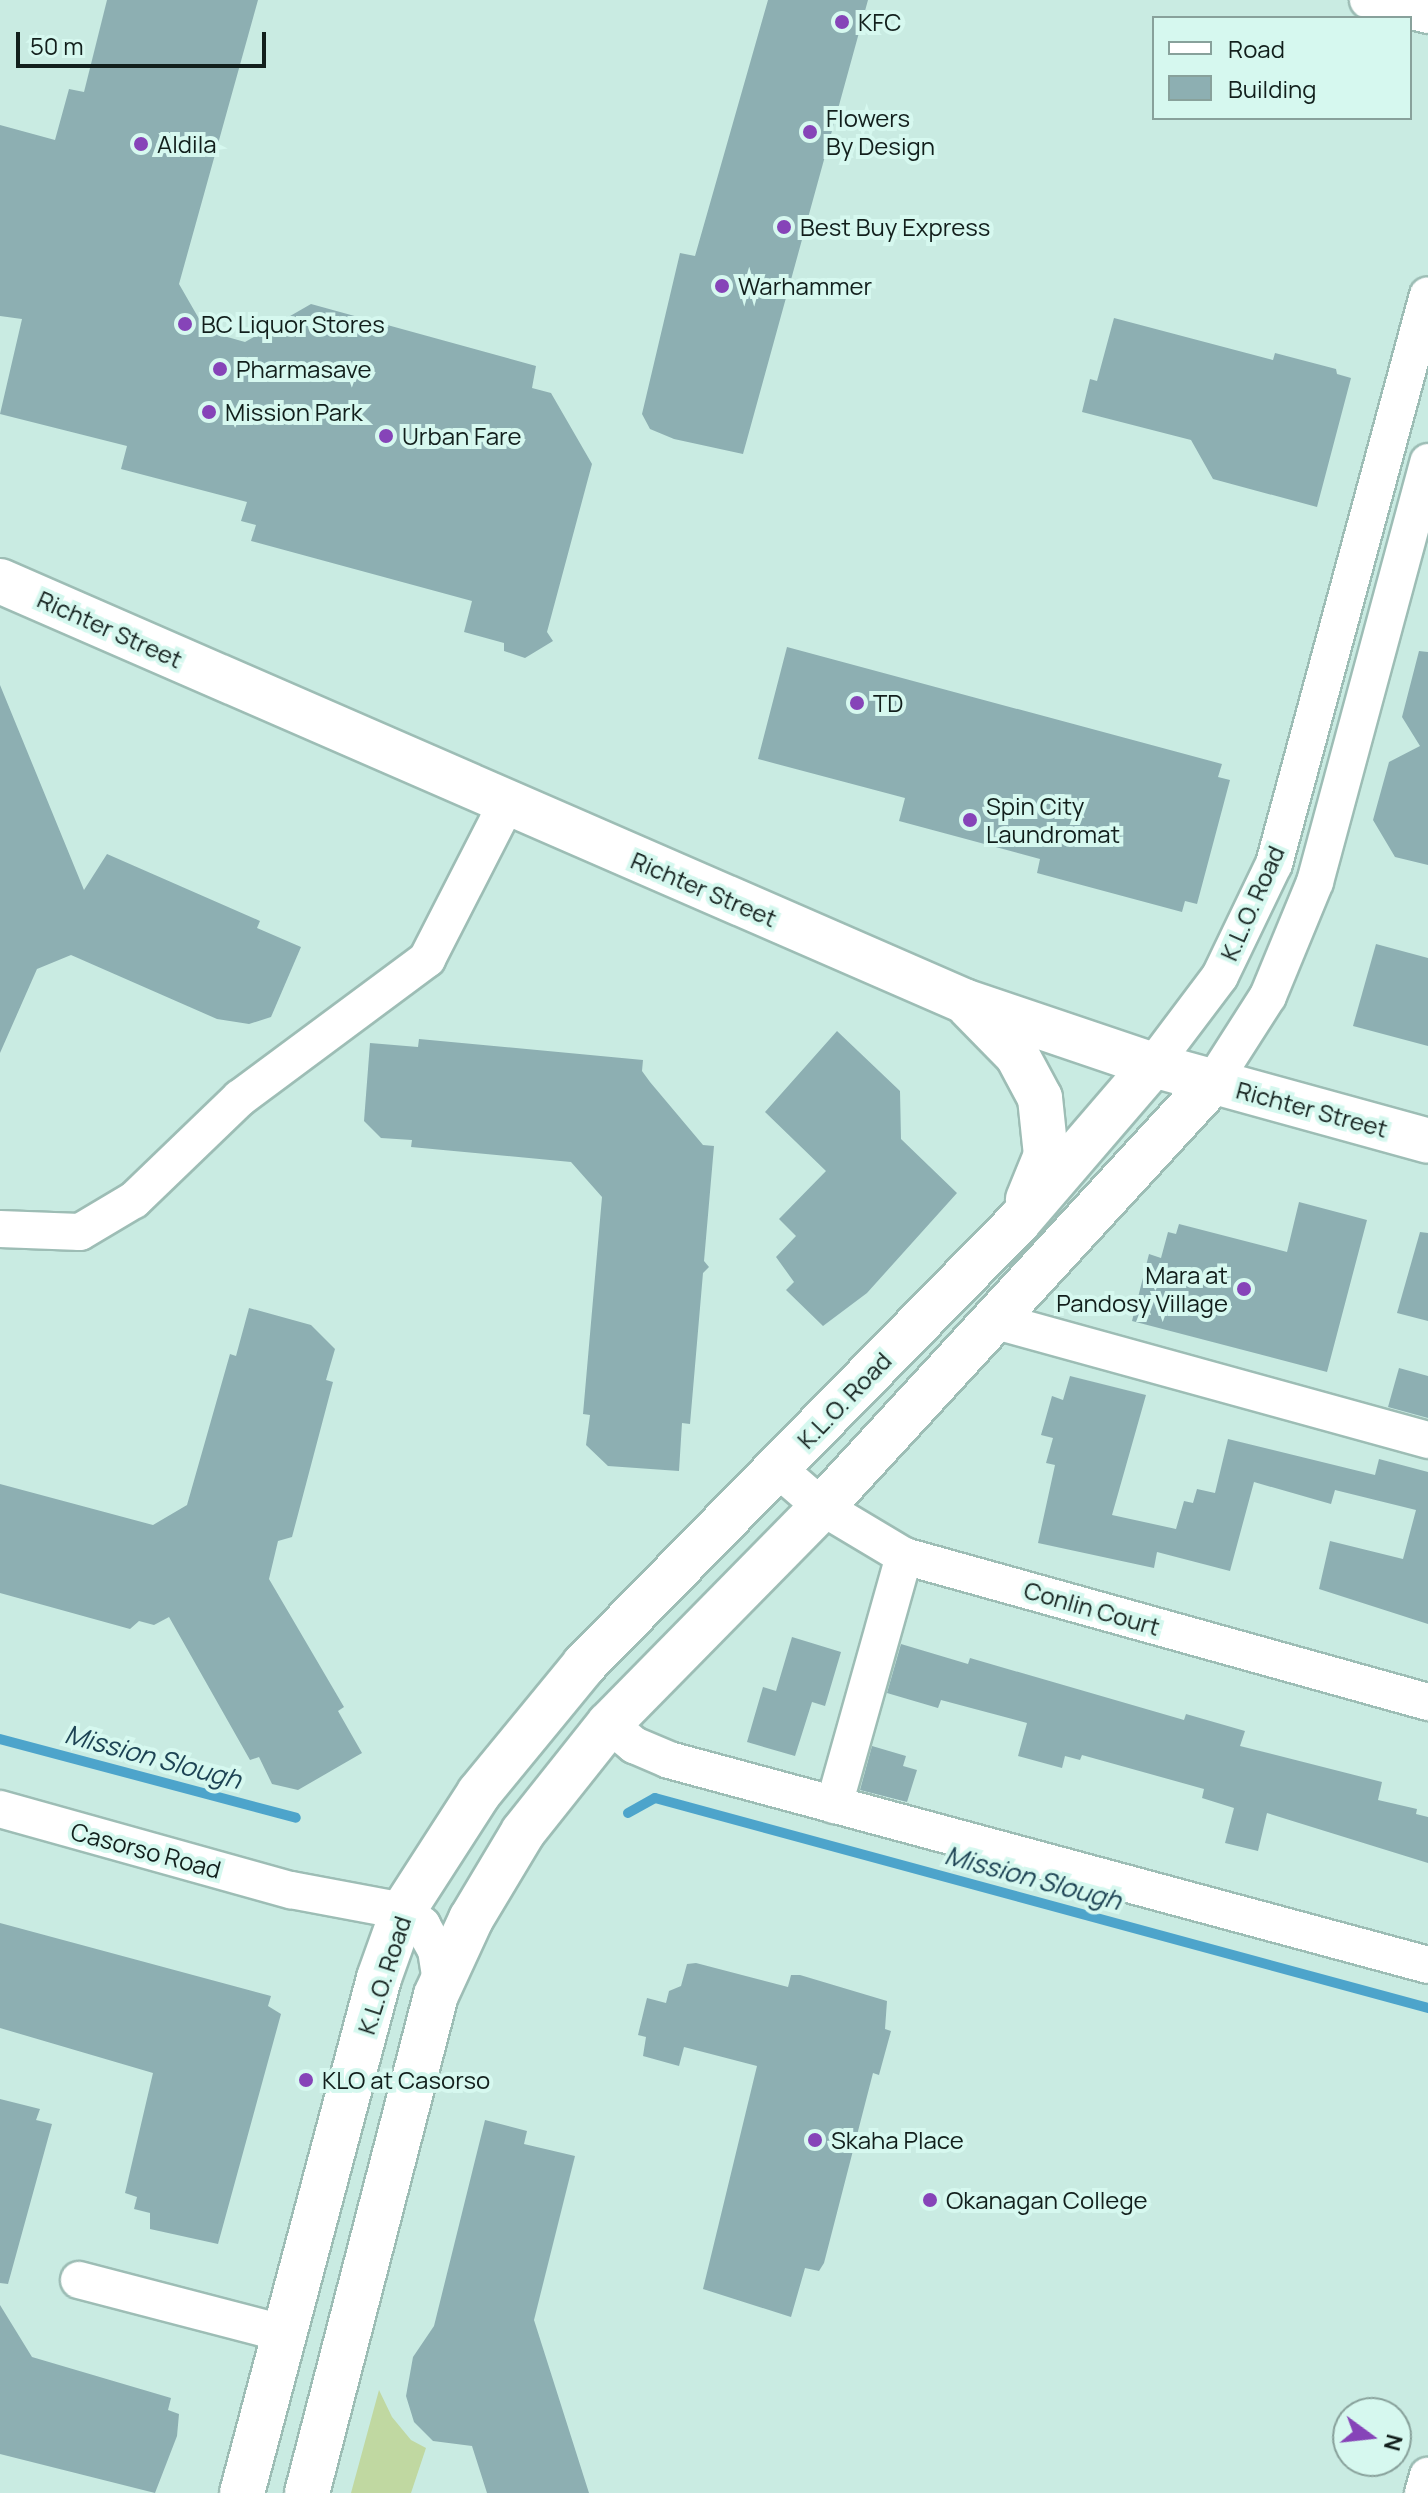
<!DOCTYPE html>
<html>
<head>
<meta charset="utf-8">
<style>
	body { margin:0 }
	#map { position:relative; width:1428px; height:2493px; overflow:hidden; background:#c9ebe2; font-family:Manrope,sans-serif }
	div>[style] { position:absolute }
	.green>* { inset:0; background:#c0d8a1 }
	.stream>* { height:10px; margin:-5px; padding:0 5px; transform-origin:5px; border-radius:5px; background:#4da4cb }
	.building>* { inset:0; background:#8dafb2 }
	.roads { filter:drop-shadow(2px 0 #9dbdb5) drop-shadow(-2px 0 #9dbdb5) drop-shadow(0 2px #9dbdb5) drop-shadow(0 -2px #9dbdb5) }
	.minor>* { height:36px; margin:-18px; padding:0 18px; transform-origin:18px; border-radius:18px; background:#fff }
	.major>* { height:44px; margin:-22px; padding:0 22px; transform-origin:22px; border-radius:22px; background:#fff }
	.dots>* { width:22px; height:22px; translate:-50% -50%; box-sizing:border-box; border:4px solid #d6f8ef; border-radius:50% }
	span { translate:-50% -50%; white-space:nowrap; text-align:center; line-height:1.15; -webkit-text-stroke:8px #d6f8ef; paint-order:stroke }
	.poi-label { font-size:24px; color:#121f1c }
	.left { translate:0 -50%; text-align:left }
	.right { translate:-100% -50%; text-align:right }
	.street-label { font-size:24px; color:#121f1c }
	.water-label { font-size:26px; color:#1d4354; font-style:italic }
	.legend { position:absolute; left:1152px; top:16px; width:260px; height:104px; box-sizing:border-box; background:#d6f8ef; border:2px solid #88a19b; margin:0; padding:10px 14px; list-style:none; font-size:24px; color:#121f1c }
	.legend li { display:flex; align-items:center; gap:16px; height:40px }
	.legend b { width:40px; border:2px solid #88a19b }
	.north { position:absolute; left:1332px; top:2397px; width:80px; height:80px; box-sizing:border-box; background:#d6f8ef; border:2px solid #88a19b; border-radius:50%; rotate:105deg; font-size:22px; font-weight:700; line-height:32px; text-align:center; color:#121f1c }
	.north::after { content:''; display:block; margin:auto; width:28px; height:36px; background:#8644b8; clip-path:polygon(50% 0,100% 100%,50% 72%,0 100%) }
	.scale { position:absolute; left:16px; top:32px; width:250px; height:36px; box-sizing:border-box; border:4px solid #121f1c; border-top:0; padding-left:10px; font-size:24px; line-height:28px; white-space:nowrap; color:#121f1c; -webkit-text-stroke:6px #d6f8ef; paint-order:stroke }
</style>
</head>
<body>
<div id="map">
	<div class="green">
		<div style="clip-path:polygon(379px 2390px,392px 2417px,411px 2440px,426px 2448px,411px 2493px,351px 2493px)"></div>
	</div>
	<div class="stream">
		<div style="left:0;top:1739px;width:306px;rotate:14.9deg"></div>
		<div style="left:628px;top:1813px;width:31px;rotate:-29deg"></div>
		<div style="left:655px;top:1798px;width:801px;rotate:15.2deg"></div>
	</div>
	<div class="building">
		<div style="clip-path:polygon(107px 0,258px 0,179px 284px,206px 331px,245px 342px,311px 304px,536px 366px,532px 388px,551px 393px,592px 464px,547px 632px,553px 641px,525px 658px,504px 651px,504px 643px,464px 632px,472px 601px,251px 541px,256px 525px,241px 521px,247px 502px,121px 469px,127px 446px,0 414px,22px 319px,0 316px,0 125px,55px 140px,69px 89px,84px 92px)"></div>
		<div style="clip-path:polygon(768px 0,868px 0,743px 454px,674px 439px,650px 429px,642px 414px,680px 253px,695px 256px)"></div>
		<div style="clip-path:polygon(1114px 318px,1273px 360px,1275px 353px,1336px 369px,1337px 374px,1351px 378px,1317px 507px,1213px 479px,1191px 440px,1082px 412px,1090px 379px,1097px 381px)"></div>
		<div style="clip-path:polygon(787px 647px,1222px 764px,1218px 777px,1230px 780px,1197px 904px,1185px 901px,1182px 912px,1037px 873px,1040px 859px,899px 821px,905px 798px,758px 759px)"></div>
		<div style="clip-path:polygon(1419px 651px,1428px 652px,1428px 865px,1395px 857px,1373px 820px,1389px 762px,1420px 746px,1402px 717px)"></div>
		<div style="clip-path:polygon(0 685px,84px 890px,107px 854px,260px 921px,257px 928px,301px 947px,271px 1017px,249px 1024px,217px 1019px,71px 955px,37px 969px,0 1053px)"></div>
		<div style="clip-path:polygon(1376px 944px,1428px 958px,1428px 1046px,1353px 1026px)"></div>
		<div style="clip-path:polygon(837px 1031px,900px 1091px,901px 1139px,957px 1193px,867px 1293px,823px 1326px,786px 1290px,794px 1282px,776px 1257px,796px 1236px,779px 1219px,826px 1171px,765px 1112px)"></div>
		<div style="clip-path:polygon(419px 1039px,643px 1060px,642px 1071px,650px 1082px,703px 1145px,714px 1146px,704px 1261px,709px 1267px,703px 1273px,690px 1424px,682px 1423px,679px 1471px,608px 1466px,586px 1445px,590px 1415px,583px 1414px,602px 1197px,571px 1162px,411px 1147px,412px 1140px,381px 1138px,364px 1121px,370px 1043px,418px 1047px)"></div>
		<div style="clip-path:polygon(1299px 1202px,1367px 1220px,1327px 1372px,1132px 1321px,1149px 1254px,1161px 1258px,1168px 1232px,1176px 1234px,1179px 1224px,1287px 1252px)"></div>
		<div style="clip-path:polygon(1420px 1232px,1428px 1233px,1428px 1321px,1397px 1313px)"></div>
		<div style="clip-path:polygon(249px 1308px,311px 1325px,335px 1349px,326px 1380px,333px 1382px,292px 1537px,278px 1541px,269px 1579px,344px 1707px,338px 1711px,362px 1753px,298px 1790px,272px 1784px,259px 1757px,250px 1760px,169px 1617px,154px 1625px,139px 1621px,130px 1629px,0 1593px,0 1484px,153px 1525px,187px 1505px,230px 1354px,236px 1356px)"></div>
		<div style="clip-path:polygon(1399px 1368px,1428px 1376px,1428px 1418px,1388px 1407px)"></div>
		<div style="clip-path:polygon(1070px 1376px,1146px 1395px,1112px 1515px,1176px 1529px,1184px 1501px,1193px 1503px,1197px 1489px,1215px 1493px,1228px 1439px,1375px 1475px,1379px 1459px,1428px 1472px,1428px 1624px,1319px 1589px,1330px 1541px,1403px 1559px,1416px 1510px,1335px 1490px,1331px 1504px,1254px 1482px,1230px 1571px,1157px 1552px,1154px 1568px,1038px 1543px,1055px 1465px,1046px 1463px,1053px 1438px,1041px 1435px,1052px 1396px,1063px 1400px)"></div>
		<div style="clip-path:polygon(792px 1637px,841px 1652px,825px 1706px,812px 1702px,795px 1756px,747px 1742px,763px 1687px,776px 1691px)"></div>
		<div style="clip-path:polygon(901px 1644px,968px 1664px,970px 1658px,1184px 1720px,1186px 1714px,1245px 1731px,1240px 1746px,1382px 1782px,1378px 1800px,1417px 1809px,1416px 1814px,1428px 1817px,1428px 1863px,1267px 1813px,1258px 1851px,1225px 1843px,1234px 1808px,1202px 1798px,1204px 1789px,1082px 1755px,1080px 1760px,1065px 1756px,1062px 1768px,1018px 1756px,1027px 1723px,941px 1700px,938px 1708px,887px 1693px)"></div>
		<div style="clip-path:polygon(872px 1746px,906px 1756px,903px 1766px,917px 1770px,907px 1802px,860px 1790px)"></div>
		<div style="clip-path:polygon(0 1923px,271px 1996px,268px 2006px,281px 2014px,218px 2244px,150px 2229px,150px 2213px,134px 2209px,137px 2197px,125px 2193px,153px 2073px,0 2028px)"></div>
		<div style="clip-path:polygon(696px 1963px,788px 1987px,791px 1975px,800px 1975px,887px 2001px,885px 2029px,891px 2031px,879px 2075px,873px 2073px,824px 2263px,819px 2271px,805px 2268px,791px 2317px,703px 2289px,757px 2066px,684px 2047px,679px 2066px,643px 2056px,646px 2037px,638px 2035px,647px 1998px,666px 2003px,669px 1991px,681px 1986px,687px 1964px)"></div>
		<div style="clip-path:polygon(0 2099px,40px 2109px,36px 2120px,52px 2124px,8px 2284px,0 2283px)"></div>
		<div style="clip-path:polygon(485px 2120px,527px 2131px,524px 2144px,575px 2156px,534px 2320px,589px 2493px,487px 2493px,472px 2446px,433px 2441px,414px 2422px,406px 2396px,413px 2357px,434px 2326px)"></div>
		<div style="clip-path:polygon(0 2305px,32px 2357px,171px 2398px,168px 2410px,179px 2414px,177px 2436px,155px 2493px,0 2454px)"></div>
	</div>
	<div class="roads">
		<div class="minor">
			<div style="left:1368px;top:0;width:62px;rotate:14deg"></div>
			<div style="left:1153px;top:1065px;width:111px;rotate:-53deg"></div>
			<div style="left:1220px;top:976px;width:124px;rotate:-64.3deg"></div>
			<div style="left:1274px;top:864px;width:589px;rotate:-74.86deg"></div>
			<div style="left:1213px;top:1082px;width:102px;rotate:-57.4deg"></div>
			<div style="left:1268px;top:996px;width:123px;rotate:-67.6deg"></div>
			<div style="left:1315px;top:882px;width:435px;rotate:-74.9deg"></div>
			<div style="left:0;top:1229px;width:80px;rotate:2.1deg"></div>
			<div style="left:80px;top:1232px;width:63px;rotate:-30.7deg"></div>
			<div style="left:134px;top:1200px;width:147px;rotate:-43.9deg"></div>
			<div style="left:240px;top:1098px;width:233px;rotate:-36.6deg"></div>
			<div style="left:427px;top:959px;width:175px;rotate:-62.9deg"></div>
			<div style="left:996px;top:1321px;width:448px;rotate:15.4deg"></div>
			<div style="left:778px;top:1469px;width:58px;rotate:40.8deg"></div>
			<div style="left:822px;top:1507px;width:96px;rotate:30.9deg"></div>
			<div style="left:904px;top:1556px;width:544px;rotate:15.57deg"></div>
			<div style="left:609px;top:1724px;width:33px;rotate:40deg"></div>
			<div style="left:634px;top:1745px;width:38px;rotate:23deg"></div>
			<div style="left:669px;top:1760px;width:786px;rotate:15.11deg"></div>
			<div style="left:834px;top:1805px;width:259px;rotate:-74.3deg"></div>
			<div style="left:0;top:1809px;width:302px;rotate:15.6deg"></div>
			<div style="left:291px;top:1890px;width:114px;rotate:10.6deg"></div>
			<div style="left:403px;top:1911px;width:24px;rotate:36deg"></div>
			<div style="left:422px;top:1925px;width:29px;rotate:61deg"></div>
			<div style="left:436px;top:1950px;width:30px;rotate:81deg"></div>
			<div style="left:79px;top:2280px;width:210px;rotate:14.6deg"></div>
			<div style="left:1423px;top:2493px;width:18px;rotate:-74deg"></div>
		</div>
		<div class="major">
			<div style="left:0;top:581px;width:1052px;rotate:23.54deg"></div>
			<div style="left:964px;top:1001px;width:200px;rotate:18.7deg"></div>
			<div style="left:1153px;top:1065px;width:285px;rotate:15.4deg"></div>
			<div style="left:969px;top:1006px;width:69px;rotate:45.6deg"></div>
			<div style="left:1017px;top:1055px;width:49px;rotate:61.9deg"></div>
			<div style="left:1040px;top:1098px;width:57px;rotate:84deg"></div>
			<div style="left:1046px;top:1155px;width:48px;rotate:112.2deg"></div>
			<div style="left:242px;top:2493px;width:533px;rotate:-75.1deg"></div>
			<div style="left:379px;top:1978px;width:71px;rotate:-70.3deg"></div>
			<div style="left:403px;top:1911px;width:140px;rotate:-57.2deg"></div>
			<div style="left:479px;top:1793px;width:166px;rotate:-50.6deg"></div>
			<div style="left:584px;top:1665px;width:622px;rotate:-45.59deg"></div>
			<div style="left:1019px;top:1221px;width:206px;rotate:-49.3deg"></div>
			<div style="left:307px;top:2493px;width:514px;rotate:-75.48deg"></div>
			<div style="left:436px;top:1995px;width:84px;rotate:-65.3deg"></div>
			<div style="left:471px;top:1919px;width:101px;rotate:-59.1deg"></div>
			<div style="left:523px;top:1832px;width:138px;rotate:-51.5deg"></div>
			<div style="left:609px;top:1724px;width:304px;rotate:-45.5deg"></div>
			<div style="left:822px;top:1507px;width:577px;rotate:-47.39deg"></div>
		</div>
	</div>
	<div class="dots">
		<div style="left:842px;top:22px;background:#8644b8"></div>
		<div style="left:810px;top:132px;background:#8644b8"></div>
		<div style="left:141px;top:144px;background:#8644b8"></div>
		<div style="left:784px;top:227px;background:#8644b8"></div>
		<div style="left:722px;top:286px;background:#8644b8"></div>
		<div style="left:185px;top:324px;background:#8644b8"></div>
		<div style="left:220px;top:369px;background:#8644b8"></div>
		<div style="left:209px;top:412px;background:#8644b8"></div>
		<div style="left:386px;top:436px;background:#8644b8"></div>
		<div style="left:857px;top:703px;background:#8644b8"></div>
		<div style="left:970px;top:820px;background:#8644b8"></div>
		<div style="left:1244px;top:1289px;background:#8644b8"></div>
		<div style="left:306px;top:2080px;background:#8644b8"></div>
		<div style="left:815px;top:2140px;background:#8644b8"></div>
		<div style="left:930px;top:2200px;background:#8644b8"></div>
	</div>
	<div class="poi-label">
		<span class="left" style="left:858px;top:22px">KFC</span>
		<span class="left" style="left:826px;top:132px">Flowers<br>By Design</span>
		<span class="left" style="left:157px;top:144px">Aldila</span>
		<span class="left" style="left:800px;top:227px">Best Buy Express</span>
		<span class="left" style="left:738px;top:286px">Warhammer</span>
		<span class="left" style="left:201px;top:324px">BC Liquor Stores</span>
		<span class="left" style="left:236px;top:369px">Pharmasave</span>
		<span class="left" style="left:225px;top:412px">Mission Park</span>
		<span class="left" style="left:402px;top:436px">Urban Fare</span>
		<span class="left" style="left:873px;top:703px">TD</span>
		<span class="left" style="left:986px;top:820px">Spin City<br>Laundromat</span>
		<span class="right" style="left:1228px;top:1289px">Mara at<br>Pandosy Village</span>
		<span class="left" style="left:322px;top:2080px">KLO at Casorso</span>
		<span class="left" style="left:831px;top:2140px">Skaha Place</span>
		<span class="left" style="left:946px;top:2200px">Okanagan College</span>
	</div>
	<div class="street-label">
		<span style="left:110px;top:629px;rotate:24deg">Richter Street</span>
		<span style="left:704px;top:889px;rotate:23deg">Richter Street</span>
		<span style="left:1252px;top:903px;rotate:-66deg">K.L.O. Road</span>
		<span style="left:1312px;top:1109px;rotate:15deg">Richter Street</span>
		<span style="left:844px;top:1400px;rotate:-46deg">K.L.O. Road</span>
		<span style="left:1092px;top:1608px;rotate:16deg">Conlin Court</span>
		<span style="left:146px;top:1850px;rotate:15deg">Casorso Road</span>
		<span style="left:384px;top:1975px;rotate:-72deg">K.L.O. Road</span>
	</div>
	<div class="water-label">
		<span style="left:153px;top:1757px;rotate:15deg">Mission Slough</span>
		<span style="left:1033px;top:1878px;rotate:15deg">Mission Slough</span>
	</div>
	<ul class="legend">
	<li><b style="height:10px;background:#fff"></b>Road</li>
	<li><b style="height:22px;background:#8dafb2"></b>Building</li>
	</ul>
	<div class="north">N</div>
	<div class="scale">50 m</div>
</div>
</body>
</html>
